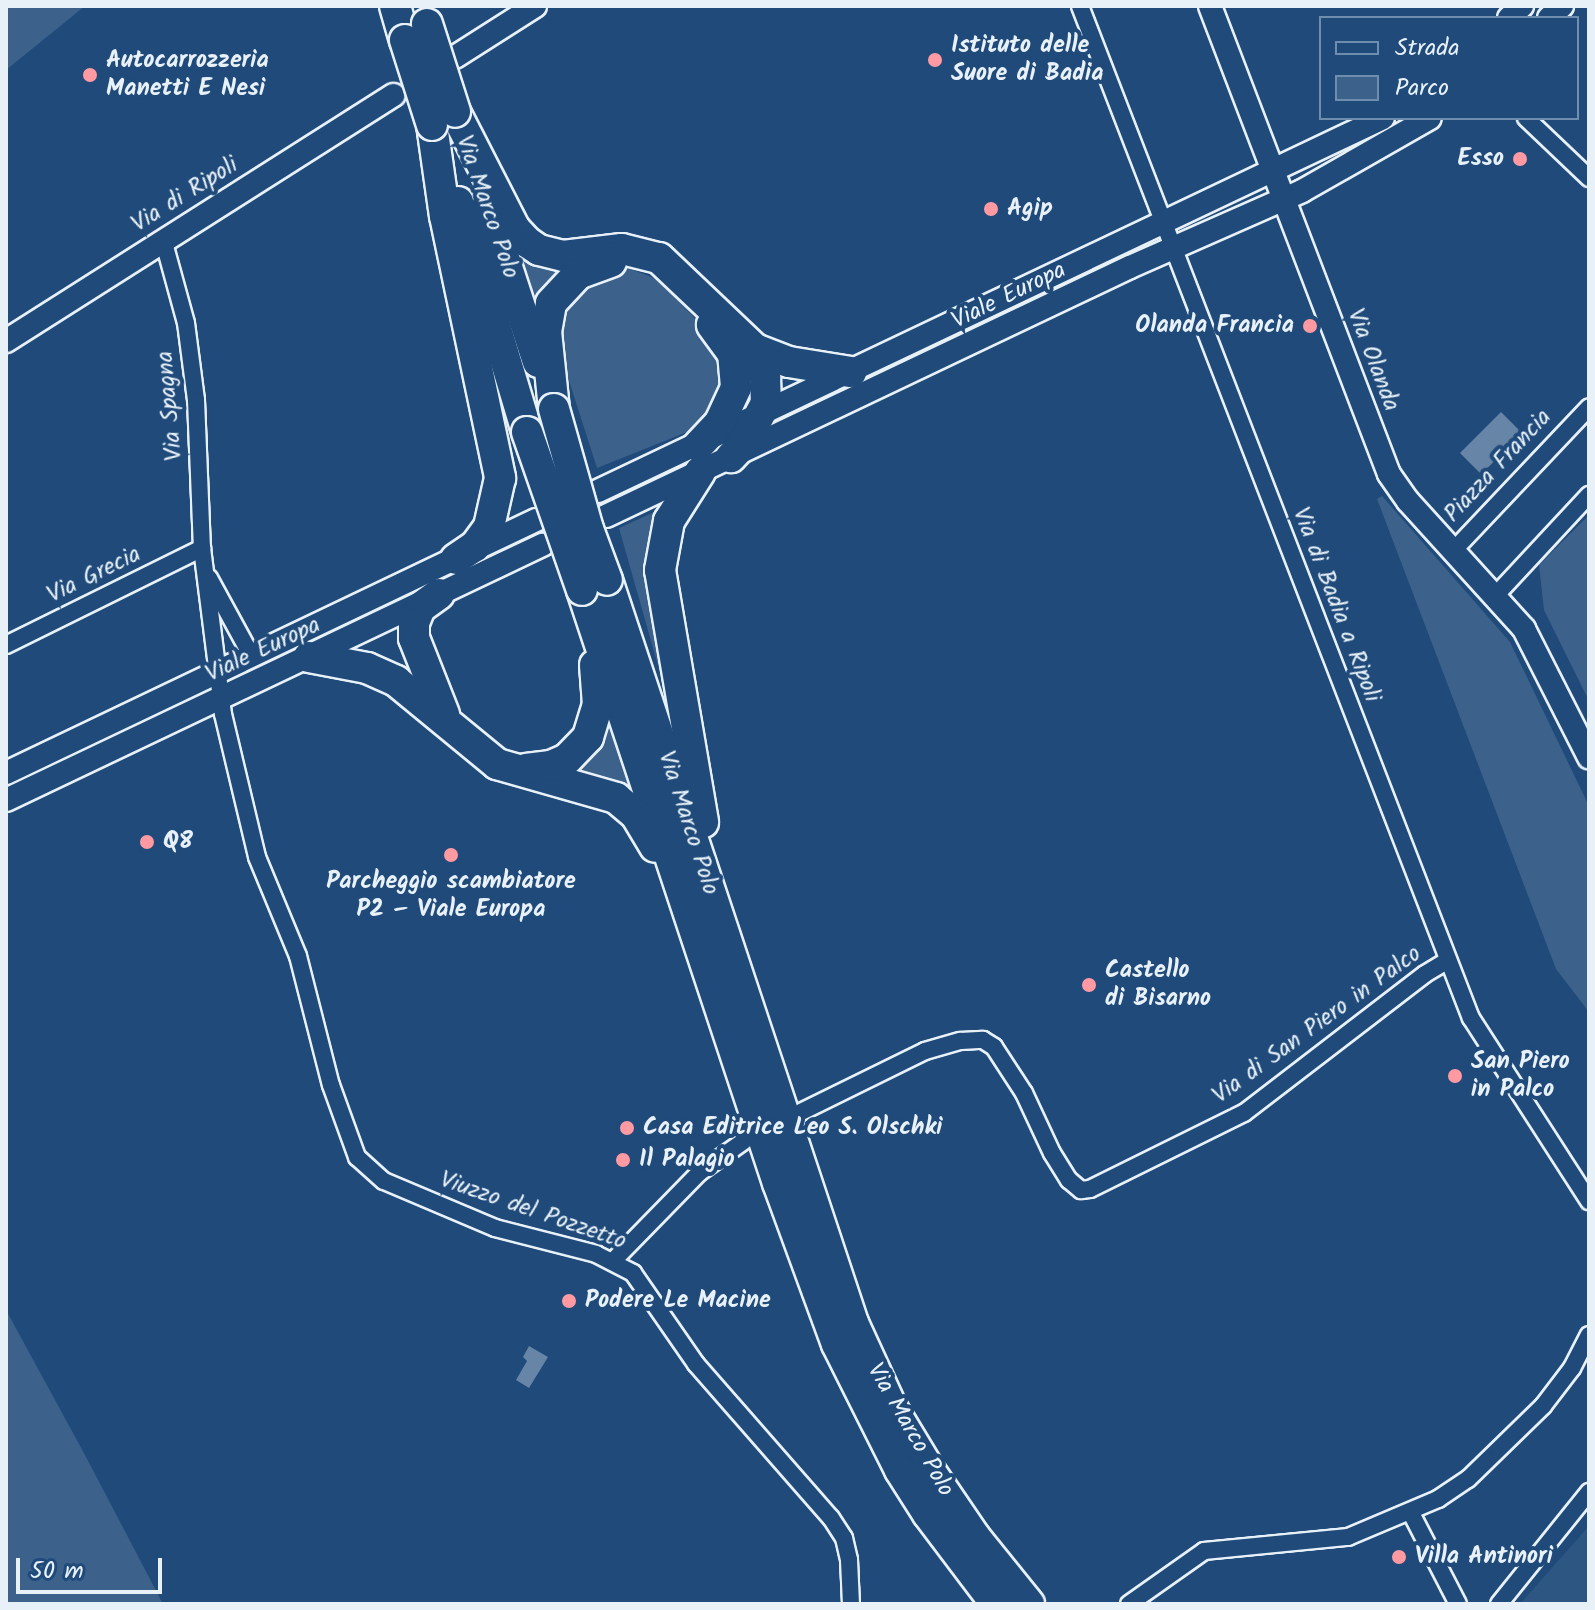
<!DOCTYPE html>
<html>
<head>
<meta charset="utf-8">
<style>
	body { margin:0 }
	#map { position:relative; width:1595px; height:1610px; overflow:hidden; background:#1f4a7a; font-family:Kalam,sans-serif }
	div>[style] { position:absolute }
	.built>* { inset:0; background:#2e5683 }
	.green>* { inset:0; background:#3c628c }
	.water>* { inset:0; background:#6685a7; transform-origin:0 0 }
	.roads { filter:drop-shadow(2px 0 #e8f1f8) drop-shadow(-2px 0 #e8f1f8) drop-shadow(0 2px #e8f1f8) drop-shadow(0 -2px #e8f1f8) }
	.street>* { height:16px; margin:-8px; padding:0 8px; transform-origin:8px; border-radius:8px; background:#1f4a7a }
	.secondary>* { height:22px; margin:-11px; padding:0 11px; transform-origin:11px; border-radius:11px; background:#1f4a7a }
	.highway>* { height:30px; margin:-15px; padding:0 15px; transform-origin:15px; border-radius:15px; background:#1f4a7a }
	.bridges { filter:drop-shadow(2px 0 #e8f1f8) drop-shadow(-2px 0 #e8f1f8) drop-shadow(0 2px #e8f1f8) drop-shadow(0 -2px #e8f1f8) }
	.highway-bridge>* { height:30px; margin:-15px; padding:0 15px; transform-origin:15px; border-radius:15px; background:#1f4a7a }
	.dots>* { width:22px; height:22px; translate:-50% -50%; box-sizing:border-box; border:4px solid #1f4a7a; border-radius:50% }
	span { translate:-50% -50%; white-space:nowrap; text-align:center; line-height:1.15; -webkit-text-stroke:8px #1f4a7a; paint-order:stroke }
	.poi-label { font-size:24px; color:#e8f1f8; font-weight:700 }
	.left { translate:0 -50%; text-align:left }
	.right { translate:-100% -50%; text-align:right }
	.street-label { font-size:24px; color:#e8f1f8 }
	.frame { position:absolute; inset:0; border:8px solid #e8f1f8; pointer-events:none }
	.legend { position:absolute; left:1319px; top:16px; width:260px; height:104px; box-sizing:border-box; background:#1f4a7a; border:2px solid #6f8dac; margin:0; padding:10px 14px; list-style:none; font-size:24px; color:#e8f1f8 }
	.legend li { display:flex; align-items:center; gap:16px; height:40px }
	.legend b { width:40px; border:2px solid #6f8dac }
	.scale { position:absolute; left:16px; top:1558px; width:146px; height:36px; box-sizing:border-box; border:4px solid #e8f1f8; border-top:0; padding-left:10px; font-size:24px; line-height:28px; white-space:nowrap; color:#e8f1f8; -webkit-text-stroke:6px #1f4a7a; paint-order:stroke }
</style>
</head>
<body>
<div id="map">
	<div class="built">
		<div style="clip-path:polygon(1589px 1526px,1589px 1604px,1520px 1604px)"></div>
	</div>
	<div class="green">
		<div style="clip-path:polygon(6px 6px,85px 6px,6px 70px)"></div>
		<div style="clip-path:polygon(520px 251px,575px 266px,538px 306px)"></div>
		<div style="clip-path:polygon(628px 268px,659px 280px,717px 342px,726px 381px,708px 416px,692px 430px,597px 468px,554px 334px,555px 313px,605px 271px)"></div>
		<div style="clip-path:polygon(1382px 496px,1510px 642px,1589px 806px,1589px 1012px,1556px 969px,1377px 499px)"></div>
		<div style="clip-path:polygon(663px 508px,670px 708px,619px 528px)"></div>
		<div style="clip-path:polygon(1589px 515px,1589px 701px,1544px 610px,1539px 565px)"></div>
		<div style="clip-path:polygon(610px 719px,638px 801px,565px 773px)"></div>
		<div style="clip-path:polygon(6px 1310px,85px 1455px,163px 1604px,6px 1604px)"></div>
	</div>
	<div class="water">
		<div style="left:1501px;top:412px;width:30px;height:58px;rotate:45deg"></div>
		<div style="clip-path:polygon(529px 1346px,548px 1357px,529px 1388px,516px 1380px,527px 1361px,523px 1357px)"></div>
	</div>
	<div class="roads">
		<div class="street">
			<div style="left:1080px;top:6px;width:1085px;rotate:68.88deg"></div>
			<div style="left:1471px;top:1018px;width:218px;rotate:57.2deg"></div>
			<div style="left:1526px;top:118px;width:87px;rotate:43.6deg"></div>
			<div style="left:163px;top:239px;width:87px;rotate:74.7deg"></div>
			<div style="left:186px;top:323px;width:78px;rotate:82.6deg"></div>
			<div style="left:196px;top:400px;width:148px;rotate:87.7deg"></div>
			<div style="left:202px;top:548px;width:167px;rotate:82.8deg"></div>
			<div style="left:223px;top:714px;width:147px;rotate:76.6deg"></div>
			<div style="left:257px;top:857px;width:107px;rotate:67.5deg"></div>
			<div style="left:298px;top:956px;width:133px;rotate:75.7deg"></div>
			<div style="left:331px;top:1085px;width:77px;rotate:70.1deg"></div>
			<div style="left:357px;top:1157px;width:36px;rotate:42deg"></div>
			<div style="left:384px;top:1181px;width:121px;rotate:22.9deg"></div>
			<div style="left:495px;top:1228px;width:104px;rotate:14.4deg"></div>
			<div style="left:596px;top:1254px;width:42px;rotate:27.2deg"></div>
			<div style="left:633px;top:1273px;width:111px;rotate:55.3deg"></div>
			<div style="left:696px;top:1364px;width:205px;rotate:48.8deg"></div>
			<div style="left:831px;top:1518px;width:24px;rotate:57deg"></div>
			<div style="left:844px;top:1538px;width:23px;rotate:77deg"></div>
			<div style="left:849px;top:1560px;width:44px;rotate:87.4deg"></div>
			<div style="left:1453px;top:551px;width:198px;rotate:-46.6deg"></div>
			<div style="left:209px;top:578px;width:90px;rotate:61.4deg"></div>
			<div style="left:1496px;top:595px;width:137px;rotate:-47.1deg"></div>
			<div style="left:6px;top:645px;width:219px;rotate:-26.3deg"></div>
			<div style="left:801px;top:1112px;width:138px;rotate:-26.2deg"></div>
			<div style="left:925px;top:1051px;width:37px;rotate:-16deg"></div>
			<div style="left:961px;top:1041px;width:22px;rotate:-3deg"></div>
			<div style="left:983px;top:1040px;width:13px;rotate:32deg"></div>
			<div style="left:994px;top:1047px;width:55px;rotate:56.9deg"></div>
			<div style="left:1024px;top:1093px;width:66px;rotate:65deg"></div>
			<div style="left:1052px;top:1153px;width:32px;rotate:58deg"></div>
			<div style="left:1069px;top:1180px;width:16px;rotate:40deg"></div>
			<div style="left:1081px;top:1190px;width:9px;rotate:-6deg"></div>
			<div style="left:1090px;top:1189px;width:172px;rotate:-26.3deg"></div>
			<div style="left:1244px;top:1113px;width:228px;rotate:-37.5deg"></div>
			<div style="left:1425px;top:974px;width:26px;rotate:-31deg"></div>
			<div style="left:614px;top:1260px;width:123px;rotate:-45.7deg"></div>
			<div style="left:700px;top:1172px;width:54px;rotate:-35.2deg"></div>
			<div style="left:1411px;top:1513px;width:102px;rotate:62.7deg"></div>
			<div style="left:1129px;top:1604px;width:92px;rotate:-35.2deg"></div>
			<div style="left:1204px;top:1551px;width:145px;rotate:-5.6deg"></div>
			<div style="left:1348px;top:1537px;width:98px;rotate:-22.9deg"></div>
			<div style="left:1438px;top:1499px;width:36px;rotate:-34deg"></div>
			<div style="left:1468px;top:1479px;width:105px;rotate:-44.2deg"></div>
			<div style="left:1543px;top:1406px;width:48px;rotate:-52.7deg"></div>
			<div style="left:1572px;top:1368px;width:37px;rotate:-63deg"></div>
			<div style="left:1499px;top:1604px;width:144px;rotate:-51.2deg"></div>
		</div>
		<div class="secondary">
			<div style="left:1210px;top:6px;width:501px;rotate:69.07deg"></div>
			<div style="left:1389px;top:474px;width:33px;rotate:55deg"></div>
			<div style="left:1408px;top:501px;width:173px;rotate:47.8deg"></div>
			<div style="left:1524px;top:629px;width:144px;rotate:63.1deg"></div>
			<div style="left:1509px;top:18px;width:18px;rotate:-43deg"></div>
			<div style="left:1549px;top:18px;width:18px;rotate:-43deg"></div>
			<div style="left:455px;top:57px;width:95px;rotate:-32.5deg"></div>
			<div style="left:6px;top:341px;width:459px;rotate:-32.4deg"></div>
			<div style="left:598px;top:491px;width:869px;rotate:-25.42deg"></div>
			<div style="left:606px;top:516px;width:580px;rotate:-25.42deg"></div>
			<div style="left:1130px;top:267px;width:188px;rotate:-23.8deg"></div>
			<div style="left:1302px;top:191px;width:147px;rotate:-29.7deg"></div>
			<div style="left:6px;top:773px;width:587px;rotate:-25.52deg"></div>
			<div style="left:6px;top:800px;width:594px;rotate:-25.44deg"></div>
		</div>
		<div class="highway">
			<div style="left:395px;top:6px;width:35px;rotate:74deg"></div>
			<div style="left:455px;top:112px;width:131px;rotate:62.9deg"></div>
			<div style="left:515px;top:229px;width:18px;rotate:47deg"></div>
			<div style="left:527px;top:242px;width:14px;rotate:34deg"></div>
			<div style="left:539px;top:250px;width:25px;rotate:14deg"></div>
			<div style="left:563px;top:256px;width:59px;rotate:-6.8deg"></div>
			<div style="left:622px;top:249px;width:38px;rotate:14deg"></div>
			<div style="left:659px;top:258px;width:132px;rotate:43.5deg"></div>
			<div style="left:755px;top:349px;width:30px;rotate:70deg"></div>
			<div style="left:765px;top:377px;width:26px;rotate:88deg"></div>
			<div style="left:766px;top:403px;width:44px;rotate:118.3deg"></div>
			<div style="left:745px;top:442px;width:21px;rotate:133deg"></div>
			<div style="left:432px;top:125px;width:92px;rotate:81.9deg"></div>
			<div style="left:445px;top:216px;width:268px;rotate:78.1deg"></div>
			<div style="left:500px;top:478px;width:50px;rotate:102.7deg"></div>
			<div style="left:489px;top:527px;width:24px;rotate:126deg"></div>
			<div style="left:475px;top:546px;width:23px;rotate:146deg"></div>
			<div style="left:458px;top:202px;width:240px;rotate:73.3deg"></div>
			<div style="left:487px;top:206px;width:164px;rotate:71.9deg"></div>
			<div style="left:755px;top:349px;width:36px;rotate:21deg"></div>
			<div style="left:789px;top:362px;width:63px;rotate:9.2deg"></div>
			<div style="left:554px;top:409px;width:77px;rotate:-95.9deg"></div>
			<div style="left:546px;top:332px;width:29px;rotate:-80deg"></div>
			<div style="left:551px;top:303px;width:40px;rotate:-47deg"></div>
			<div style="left:578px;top:274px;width:35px;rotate:-20deg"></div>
			<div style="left:698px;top:446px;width:33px;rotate:-47deg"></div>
			<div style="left:720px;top:422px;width:38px;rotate:-65deg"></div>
			<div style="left:736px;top:387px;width:33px;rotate:-95deg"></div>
			<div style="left:733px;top:354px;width:36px;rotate:-126deg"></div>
			<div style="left:700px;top:472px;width:58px;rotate:122.3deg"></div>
			<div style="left:669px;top:521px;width:50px;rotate:100.4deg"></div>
			<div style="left:660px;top:570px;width:256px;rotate:80.3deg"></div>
			<div style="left:607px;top:580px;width:783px;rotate:71.68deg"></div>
			<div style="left:853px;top:1323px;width:94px;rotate:65.4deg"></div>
			<div style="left:892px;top:1408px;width:74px;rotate:58.9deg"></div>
			<div style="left:930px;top:1471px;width:80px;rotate:55.7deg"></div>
			<div style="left:975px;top:1537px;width:86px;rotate:51.1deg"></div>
			<div style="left:582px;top:590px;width:625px;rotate:71.71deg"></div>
			<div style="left:778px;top:1183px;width:171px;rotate:69.9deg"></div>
			<div style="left:837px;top:1344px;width:141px;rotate:63.4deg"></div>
			<div style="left:900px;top:1470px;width:52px;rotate:57.5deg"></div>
			<div style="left:928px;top:1514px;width:113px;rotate:52.9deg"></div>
			<div style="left:439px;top:594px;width:24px;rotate:144deg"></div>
			<div style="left:420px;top:608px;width:16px;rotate:112deg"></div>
			<div style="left:414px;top:623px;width:15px;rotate:90deg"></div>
			<div style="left:414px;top:638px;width:82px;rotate:68.5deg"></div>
			<div style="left:309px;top:657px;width:59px;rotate:10.7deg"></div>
			<div style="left:367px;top:668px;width:32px;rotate:24deg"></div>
			<div style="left:396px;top:681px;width:131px;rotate:39.4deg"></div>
			<div style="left:497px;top:764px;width:124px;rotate:15.9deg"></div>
			<div style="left:616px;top:798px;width:26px;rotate:40deg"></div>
			<div style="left:636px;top:815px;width:37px;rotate:59deg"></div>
			<div style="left:526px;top:769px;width:25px;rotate:-7deg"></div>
			<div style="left:551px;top:766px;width:17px;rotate:-24deg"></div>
			<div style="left:567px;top:759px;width:30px;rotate:-46deg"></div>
			<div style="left:588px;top:737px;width:34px;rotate:-73deg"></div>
			<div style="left:598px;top:705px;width:40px;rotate:-94.3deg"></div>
		</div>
	</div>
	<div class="bridges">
		<div class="highway-bridge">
			<div style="left:427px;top:24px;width:92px;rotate:72.3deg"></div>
			<div style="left:405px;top:40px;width:89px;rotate:72.4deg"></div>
			<div style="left:554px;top:409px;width:125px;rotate:74.2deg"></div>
			<div style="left:588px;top:529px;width:54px;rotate:69.6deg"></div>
			<div style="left:527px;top:432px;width:167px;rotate:70.8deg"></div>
		</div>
	</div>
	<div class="dots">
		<div style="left:935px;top:60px;background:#ff9aa2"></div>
		<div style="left:90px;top:75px;background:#ff9aa2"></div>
		<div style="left:1520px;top:159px;background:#ff9aa2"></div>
		<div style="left:991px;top:209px;background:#ff9aa2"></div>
		<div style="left:1310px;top:326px;background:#ff9aa2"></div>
		<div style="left:147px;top:842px;background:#ff9aa2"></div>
		<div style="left:451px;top:855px;background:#ff9aa2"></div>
		<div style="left:1089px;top:985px;background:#ff9aa2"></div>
		<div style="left:1455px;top:1076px;background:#ff9aa2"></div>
		<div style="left:627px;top:1128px;background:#ff9aa2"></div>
		<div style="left:623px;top:1160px;background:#ff9aa2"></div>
		<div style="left:569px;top:1301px;background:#ff9aa2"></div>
		<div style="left:1399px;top:1557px;background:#ff9aa2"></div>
	</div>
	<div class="poi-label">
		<span class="left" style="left:951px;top:60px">Istituto delle<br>Suore di Badia</span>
		<span class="left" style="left:106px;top:75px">Autocarrozzeria<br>Manetti E Nesi</span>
		<span class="right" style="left:1504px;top:159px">Esso</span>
		<span class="left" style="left:1007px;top:209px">Agip</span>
		<span class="right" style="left:1294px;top:326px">Olanda Francia</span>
		<span class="left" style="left:163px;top:842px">Q8</span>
		<span style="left:451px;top:896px">Parcheggio scambiatore<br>P2 – Viale Europa</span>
		<span class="left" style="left:1105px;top:985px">Castello<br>di Bisarno</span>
		<span class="left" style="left:1471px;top:1076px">San Piero<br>in Palco</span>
		<span class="left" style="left:643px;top:1128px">Casa Editrice Leo S. Olschki</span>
		<span class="left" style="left:639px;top:1160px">Il Palagio</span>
		<span class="left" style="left:585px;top:1301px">Podere Le Macine</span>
		<span class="left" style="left:1415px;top:1557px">Villa Antinori</span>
	</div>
	<div class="street-label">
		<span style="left:185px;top:195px;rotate:-32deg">Via di Ripoli</span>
		<span style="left:487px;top:207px;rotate:71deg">Via Marco Polo</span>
		<span style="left:1009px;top:296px;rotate:-26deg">Viale Europa</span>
		<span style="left:1373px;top:360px;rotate:69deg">Via Olanda</span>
		<span style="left:170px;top:406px;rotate:-95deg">Via Spagna</span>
		<span style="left:1498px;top:466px;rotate:-47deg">Piazza Francia</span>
		<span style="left:94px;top:575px;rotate:-26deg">Via Grecia</span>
		<span style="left:1336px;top:605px;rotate:69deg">Via di Badia a Ripoli</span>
		<span style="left:263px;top:650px;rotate:-25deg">Viale Europa</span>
		<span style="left:688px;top:823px;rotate:72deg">Via Marco Polo</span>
		<span style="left:1317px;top:1025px;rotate:-36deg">Via di San Piero in Palco</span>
		<span style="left:533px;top:1211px;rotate:19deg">Viuzzo del Pozzetto</span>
		<span style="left:910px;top:1430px;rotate:60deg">Via Marco Polo</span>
	</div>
	<div class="frame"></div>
	<ul class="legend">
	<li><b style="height:10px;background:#1f4a7a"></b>Strada</li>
	<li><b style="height:22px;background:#3c628c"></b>Parco</li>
	</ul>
	<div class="scale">50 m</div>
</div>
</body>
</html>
